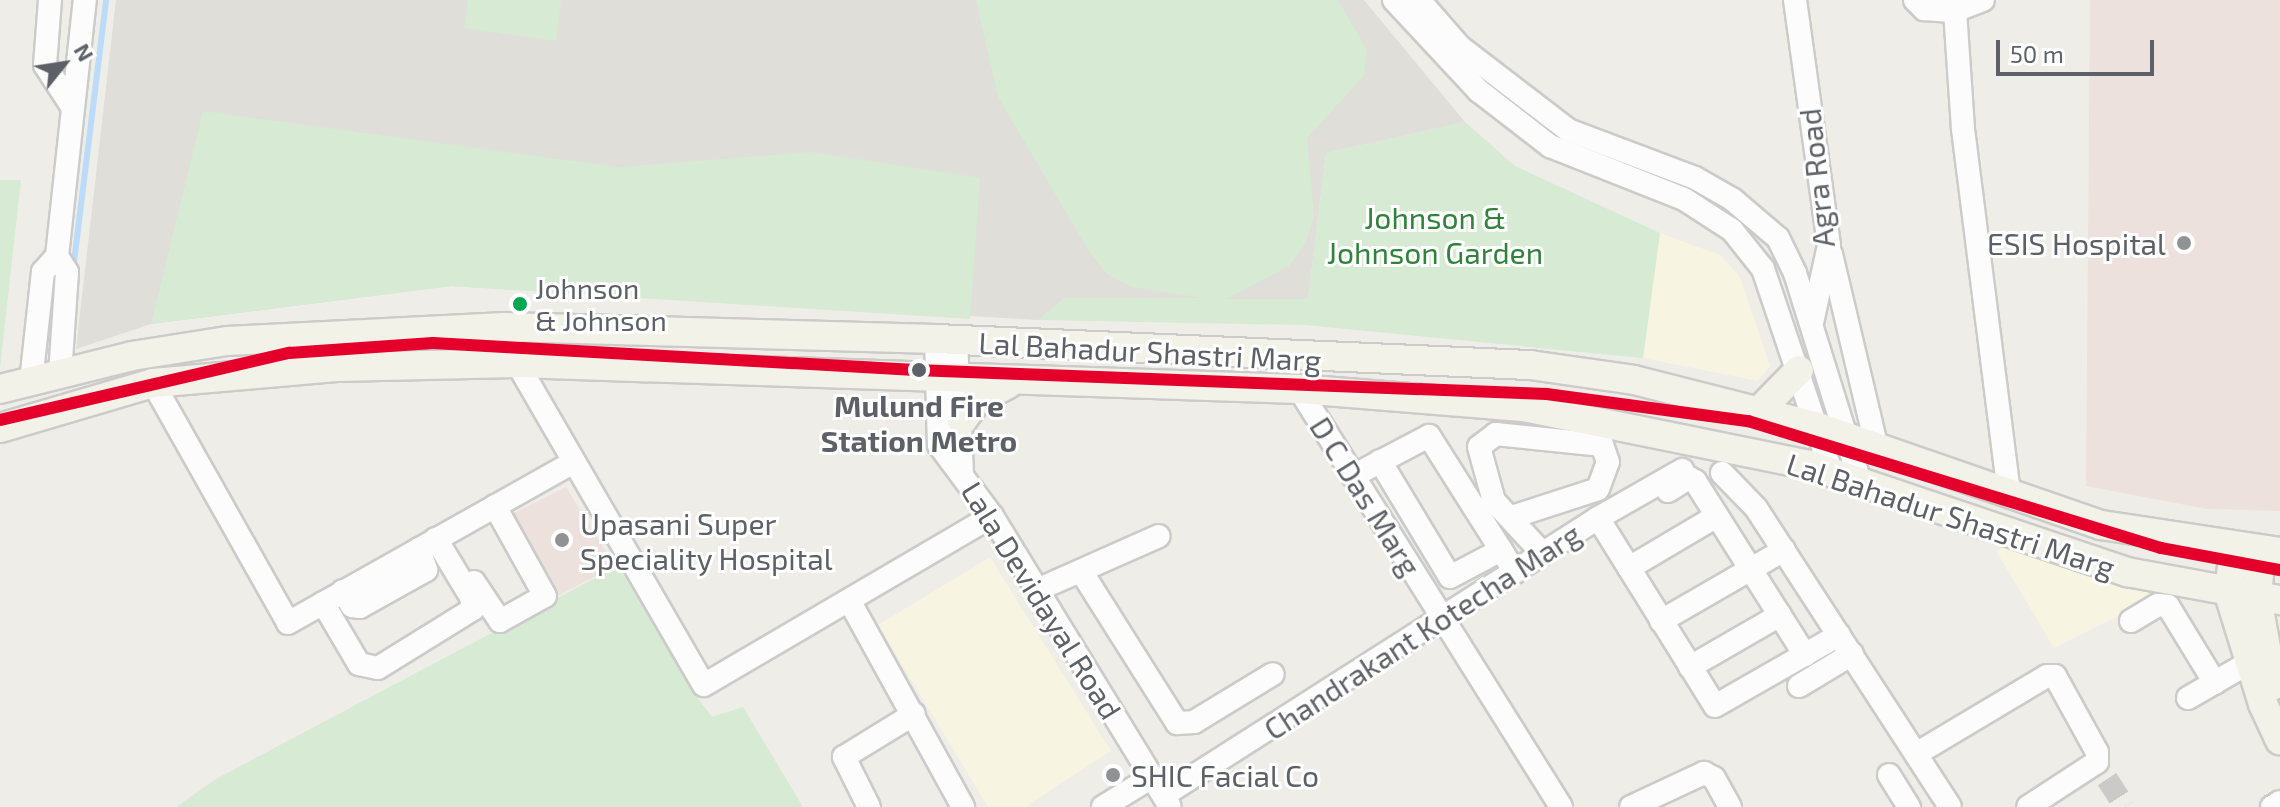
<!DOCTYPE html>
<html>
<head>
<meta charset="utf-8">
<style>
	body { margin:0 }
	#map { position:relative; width:2280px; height:807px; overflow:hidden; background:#eeede8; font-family:"Exo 2",sans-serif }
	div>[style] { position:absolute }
	.commercial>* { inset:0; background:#f7f4e1 }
	.industrial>* { inset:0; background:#dfded9 }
	.medical>* { inset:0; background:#ede1dd }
	.green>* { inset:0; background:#d6ead4 }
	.stream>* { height:6px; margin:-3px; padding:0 3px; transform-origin:3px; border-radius:3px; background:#bcdbf8 }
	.minor-tunnel>* { height:22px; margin-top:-11px; transform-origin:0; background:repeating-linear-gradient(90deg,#cacac8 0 22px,transparent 0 33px) }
	.roads { filter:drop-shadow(2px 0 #cbcbca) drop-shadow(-2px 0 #cbcbca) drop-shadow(0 2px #cbcbca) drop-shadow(0 -2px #cbcbca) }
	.minor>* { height:22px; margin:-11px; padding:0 11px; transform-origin:11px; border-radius:11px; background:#fcfcfc }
	.major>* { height:28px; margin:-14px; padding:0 14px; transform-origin:14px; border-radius:14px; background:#f3f2e9 }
	.metro-1>* { height:12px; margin:-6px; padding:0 6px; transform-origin:6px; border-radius:6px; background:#e4002b }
	.dots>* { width:22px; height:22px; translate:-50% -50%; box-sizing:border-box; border:4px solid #fff; border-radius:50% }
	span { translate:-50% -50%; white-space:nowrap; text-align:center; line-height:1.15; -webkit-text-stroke:6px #fff; paint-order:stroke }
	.bus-label { font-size:28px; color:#5d6167 }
	.left { translate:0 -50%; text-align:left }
	.street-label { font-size:30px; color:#5d6167 }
	.park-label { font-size:30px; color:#31823a }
	.poi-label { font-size:30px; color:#5d6167 }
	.right { translate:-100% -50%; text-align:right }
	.stop-label { font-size:30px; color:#5d6167; font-weight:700 }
	.north { position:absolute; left:24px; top:24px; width:80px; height:80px; -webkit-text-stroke:6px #fff; paint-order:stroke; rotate:60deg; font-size:22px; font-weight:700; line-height:32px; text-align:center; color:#5d6167 }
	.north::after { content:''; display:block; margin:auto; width:28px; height:36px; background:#5d6167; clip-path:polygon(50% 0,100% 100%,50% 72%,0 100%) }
	.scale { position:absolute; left:1996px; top:40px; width:158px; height:36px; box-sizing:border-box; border:4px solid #5d6167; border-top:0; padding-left:10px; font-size:24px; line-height:28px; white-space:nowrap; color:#5d6167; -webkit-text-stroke:6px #fff; paint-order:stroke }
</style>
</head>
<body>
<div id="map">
	<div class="commercial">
		<div style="clip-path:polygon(1660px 233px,1720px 255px,1740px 277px,1770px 366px,1758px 381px,1643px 358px)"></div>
		<div style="clip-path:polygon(2010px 545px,2159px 596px,2054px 648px,1996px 551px)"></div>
		<div style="clip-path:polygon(990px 557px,1111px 751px,1025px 807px,988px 807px,878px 625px)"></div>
	</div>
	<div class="industrial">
		<div style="clip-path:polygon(116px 0,1364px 0,1465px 122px,1326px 153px,1308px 300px,1065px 298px,1039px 320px,451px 286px,151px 324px,76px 349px)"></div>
	</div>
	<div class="medical">
		<div style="clip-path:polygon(2090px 0,2280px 0,2280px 511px,2207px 509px,2086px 486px)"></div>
		<div style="clip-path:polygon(566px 487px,615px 566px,552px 599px,512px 514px)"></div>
	</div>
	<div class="green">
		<div style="clip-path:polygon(468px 0,561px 0,556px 41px,464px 28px)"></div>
		<div style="clip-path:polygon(976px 0,1338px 0,1367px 50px,1364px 76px,1307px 138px,1314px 217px,1305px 244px,1289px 266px,1226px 299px,1308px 299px,1326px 153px,1465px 122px,1515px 166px,1660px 233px,1643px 358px,1305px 325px,1039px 320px,1065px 298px,1202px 298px,1131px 287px,1107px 274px,1090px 253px,998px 97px)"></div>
		<div style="clip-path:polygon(203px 111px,618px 167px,811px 152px,980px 178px,970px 319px,451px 286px,151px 324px)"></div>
		<div style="clip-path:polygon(0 180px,21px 180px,0 368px)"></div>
		<div style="clip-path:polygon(618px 566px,694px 693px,712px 717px,743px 707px,803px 807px,176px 807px,216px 779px)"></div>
	</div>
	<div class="stream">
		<div style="left:73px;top:270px;width:272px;rotate:-83deg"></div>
	</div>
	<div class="minor-tunnel">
		<div style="left:2107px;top:779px;width:33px;rotate:57deg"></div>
	</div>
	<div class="roads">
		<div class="minor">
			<div style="left:50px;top:0;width:65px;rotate:94.4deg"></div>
			<div style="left:45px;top:65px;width:51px;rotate:56.9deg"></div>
			<div style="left:1394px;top:0;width:125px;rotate:47deg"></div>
			<div style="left:1479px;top:91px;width:90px;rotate:37.8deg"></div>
			<div style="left:1550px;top:146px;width:144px;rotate:21.6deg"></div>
			<div style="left:1684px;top:199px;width:57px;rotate:32.9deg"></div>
			<div style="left:1732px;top:230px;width:50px;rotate:51.5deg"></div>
			<div style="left:1763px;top:269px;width:213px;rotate:71.4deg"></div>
			<div style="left:1419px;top:0;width:62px;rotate:48.9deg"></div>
			<div style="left:1460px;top:47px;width:136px;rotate:37.5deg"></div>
			<div style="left:1568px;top:130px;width:136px;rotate:20.7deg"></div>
			<div style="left:1695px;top:178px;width:43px;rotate:29.6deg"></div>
			<div style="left:1732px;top:199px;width:60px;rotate:40.3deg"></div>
			<div style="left:1778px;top:238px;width:39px;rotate:64deg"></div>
			<div style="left:1795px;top:273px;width:219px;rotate:72.7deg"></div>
			<div style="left:1795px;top:0;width:247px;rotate:82.1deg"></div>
			<div style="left:1829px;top:245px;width:80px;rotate:102.3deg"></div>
			<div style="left:1915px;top:0;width:13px;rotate:45deg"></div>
			<div style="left:1924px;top:9px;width:31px;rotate:4deg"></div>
			<div style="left:1983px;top:0;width:30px;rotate:159deg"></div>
			<div style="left:1955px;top:11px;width:118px;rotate:86.1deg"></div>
			<div style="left:1963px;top:129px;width:366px;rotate:82.8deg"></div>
			<div style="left:1831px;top:254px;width:196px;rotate:76.7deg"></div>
			<div style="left:57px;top:256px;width:19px;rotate:58deg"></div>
			<div style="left:67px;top:272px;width:103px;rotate:93.9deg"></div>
			<div style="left:505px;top:327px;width:38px;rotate:72deg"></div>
			<div style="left:517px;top:363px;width:372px;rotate:59.9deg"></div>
			<div style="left:704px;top:685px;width:334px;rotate:-30.4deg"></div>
			<div style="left:936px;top:339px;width:106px;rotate:88.4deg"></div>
			<div style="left:939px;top:445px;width:89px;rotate:53.3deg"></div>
			<div style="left:992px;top:516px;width:340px;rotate:58.5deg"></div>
			<div style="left:956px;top:341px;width:130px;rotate:87.4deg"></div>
			<div style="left:31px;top:382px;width:111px;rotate:-83.8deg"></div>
			<div style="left:43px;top:272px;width:21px;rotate:-49deg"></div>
			<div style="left:57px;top:256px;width:258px;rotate:-83.8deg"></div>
			<div style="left:153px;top:383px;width:275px;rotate:60.6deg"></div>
			<div style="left:288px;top:623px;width:328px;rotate:-29.4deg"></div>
			<div style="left:1299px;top:389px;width:493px;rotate:57.9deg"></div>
			<div style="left:1380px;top:461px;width:135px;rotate:58.9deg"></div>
			<div style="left:1450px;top:577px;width:58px;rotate:-27.9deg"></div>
			<div style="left:1722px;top:473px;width:49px;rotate:45.8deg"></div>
			<div style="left:1756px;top:508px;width:356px;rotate:57deg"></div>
			<div style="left:1353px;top:476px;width:86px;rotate:-27.8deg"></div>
			<div style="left:1429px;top:436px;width:161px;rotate:57.7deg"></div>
			<div style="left:1668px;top:491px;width:25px;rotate:-32deg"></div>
			<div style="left:1689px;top:478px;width:7px;rotate:27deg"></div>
			<div style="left:1695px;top:481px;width:206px;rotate:57.7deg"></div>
			<div style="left:1512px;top:517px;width:90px;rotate:-18deg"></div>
			<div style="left:1598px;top:489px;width:29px;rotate:-70deg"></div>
			<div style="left:1608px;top:462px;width:18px;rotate:-109deg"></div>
			<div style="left:1602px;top:445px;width:107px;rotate:-174.1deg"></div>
			<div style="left:1496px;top:434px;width:21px;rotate:143deg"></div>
			<div style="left:1479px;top:447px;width:56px;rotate:74.5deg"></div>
			<div style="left:1494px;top:501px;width:72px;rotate:47.2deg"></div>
			<div style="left:1598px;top:518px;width:221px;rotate:58.1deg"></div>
			<div style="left:1715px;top:706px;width:143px;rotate:-29.8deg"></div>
			<div style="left:1629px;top:568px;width:102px;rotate:-30.6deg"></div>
			<div style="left:1081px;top:571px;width:180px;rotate:57.7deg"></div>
			<div style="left:1177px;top:723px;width:17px;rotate:-3deg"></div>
			<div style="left:1194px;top:722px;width:92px;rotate:-31.3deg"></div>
			<div style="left:474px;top:582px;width:47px;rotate:56.3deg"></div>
			<div style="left:500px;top:621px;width:51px;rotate:-29.1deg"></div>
			<div style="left:545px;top:596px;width:103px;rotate:-119.1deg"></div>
			<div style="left:1037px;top:590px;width:133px;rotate:-23.9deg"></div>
			<div style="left:343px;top:591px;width:17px;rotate:59deg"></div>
			<div style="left:352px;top:606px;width:8px;rotate:7deg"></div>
			<div style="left:360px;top:607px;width:76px;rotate:-29.3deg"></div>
			<div style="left:426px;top:570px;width:22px;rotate:-108deg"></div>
			<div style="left:850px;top:602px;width:234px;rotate:61.1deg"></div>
			<div style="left:323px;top:603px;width:71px;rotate:59.5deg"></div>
			<div style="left:359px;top:664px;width:19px;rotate:12deg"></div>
			<div style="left:378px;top:668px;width:112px;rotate:-31.8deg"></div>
			<div style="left:473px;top:609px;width:12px;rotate:-99deg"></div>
			<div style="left:471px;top:597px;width:68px;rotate:-121.1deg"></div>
			<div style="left:1661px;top:621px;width:142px;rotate:-30deg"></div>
			<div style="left:2131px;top:621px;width:31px;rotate:-31deg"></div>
			<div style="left:2158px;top:605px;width:10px;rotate:6deg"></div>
			<div style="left:2168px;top:606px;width:90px;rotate:58.6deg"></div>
			<div style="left:1690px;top:667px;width:104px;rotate:-30deg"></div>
			<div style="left:1799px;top:686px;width:62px;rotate:-31.1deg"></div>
			<div style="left:2188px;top:698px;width:72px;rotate:-30.1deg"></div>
			<div style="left:1916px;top:754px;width:152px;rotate:-30.8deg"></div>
			<div style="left:2047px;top:676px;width:8px"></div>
			<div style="left:2055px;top:676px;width:87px;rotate:61.1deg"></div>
			<div style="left:2097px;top:752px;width:10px;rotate:90deg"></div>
			<div style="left:2097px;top:762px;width:82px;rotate:146.9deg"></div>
			<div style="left:1889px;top:775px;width:38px;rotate:58deg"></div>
			<div style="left:1164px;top:795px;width:515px;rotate:-32.55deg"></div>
			<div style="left:1598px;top:518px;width:97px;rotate:-29.7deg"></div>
			<div style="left:869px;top:807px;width:56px;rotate:-116.6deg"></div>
			<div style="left:844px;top:757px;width:82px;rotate:-31.6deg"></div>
			<div style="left:1103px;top:807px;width:57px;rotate:-31.5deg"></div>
			<div style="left:1631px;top:807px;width:81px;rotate:-25deg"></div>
			<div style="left:1704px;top:773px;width:11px;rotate:27deg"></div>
			<div style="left:1714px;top:778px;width:33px;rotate:61deg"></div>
			<div style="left:2272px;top:807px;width:9px;rotate:-32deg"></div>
		</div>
		<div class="major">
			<div style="left:0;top:389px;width:136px;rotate:-14deg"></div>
			<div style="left:132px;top:356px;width:96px;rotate:-9deg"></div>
			<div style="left:227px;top:341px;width:278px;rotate:-2.9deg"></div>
			<div style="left:505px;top:327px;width:431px;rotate:1.6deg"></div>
			<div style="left:936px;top:339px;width:595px;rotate:2.51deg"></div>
			<div style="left:1530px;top:365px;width:105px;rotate:8.2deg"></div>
			<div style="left:1634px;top:380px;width:190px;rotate:14.3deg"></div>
			<div style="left:1818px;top:427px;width:299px;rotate:19.1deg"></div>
			<div style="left:2101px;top:525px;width:181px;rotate:8.6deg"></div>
			<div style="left:1759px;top:411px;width:57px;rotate:-45.7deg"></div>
			<div style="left:962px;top:421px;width:24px;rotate:-55deg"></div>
			<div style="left:976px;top:401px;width:36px;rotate:-28deg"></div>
			<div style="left:0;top:428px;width:159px;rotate:-16.4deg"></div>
			<div style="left:153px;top:383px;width:184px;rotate:-5deg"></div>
			<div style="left:336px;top:367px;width:181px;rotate:-1.3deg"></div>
			<div style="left:517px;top:363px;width:782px;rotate:1.9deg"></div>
			<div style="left:1299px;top:389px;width:226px;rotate:4.6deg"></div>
			<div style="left:1524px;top:407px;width:291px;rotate:11.5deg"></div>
			<div style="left:1809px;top:465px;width:336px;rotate:18.6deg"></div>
			<div style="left:2127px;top:572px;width:156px;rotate:10.4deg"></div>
			<div style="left:2234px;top:547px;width:47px;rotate:96.1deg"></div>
			<div style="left:2229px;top:594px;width:115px;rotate:72.8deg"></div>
			<div style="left:2263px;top:704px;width:40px;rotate:65deg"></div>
			<div style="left:2261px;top:552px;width:46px;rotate:95deg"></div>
			<div style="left:2257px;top:598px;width:89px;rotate:79.7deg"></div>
		</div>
	</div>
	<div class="metro-1">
		<div style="left:0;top:420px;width:297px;rotate:-13.1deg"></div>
		<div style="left:289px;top:353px;width:144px;rotate:-4deg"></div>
		<div style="left:433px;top:343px;width:483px;rotate:3.2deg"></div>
		<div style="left:915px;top:370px;width:632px;rotate:2.17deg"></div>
		<div style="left:1547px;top:394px;width:203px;rotate:7.7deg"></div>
		<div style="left:1748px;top:421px;width:432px;rotate:17.1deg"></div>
		<div style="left:2161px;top:548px;width:121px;rotate:10.5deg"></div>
	</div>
	<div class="dots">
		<div style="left:2184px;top:243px;background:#909294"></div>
		<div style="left:520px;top:304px;background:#00a651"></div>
		<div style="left:919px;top:370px;background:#5d6167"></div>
		<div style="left:562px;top:540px;background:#909294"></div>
		<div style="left:1113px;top:775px;background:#909294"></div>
	</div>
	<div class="bus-label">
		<span class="left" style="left:535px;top:304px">Johnson<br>&amp; Johnson</span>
	</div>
	<div class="street-label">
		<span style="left:1816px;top:178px;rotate:-96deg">Agra Road</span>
		<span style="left:1150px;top:351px;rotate:3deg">Lal Bahadur Shastri Marg</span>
		<span style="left:1366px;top:496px;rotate:58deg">D C Das Marg</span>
		<span style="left:1951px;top:515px;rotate:18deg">Lal Bahadur Shastri Marg</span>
		<span style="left:1042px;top:600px;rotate:58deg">Lala Devidayal Road</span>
		<span style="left:1422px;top:631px;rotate:-33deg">Chandrakant Kotecha Marg</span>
	</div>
	<div class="park-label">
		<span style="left:1435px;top:234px">Johnson &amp;<br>Johnson Garden</span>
	</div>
	<div class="poi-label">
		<span class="right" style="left:2166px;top:243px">ESIS Hospital</span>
		<span class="left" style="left:580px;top:540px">Upasani Super<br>Speciality Hospital</span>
		<span class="left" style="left:1131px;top:775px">SHIC Facial Co</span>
	</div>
	<div class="stop-label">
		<span style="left:919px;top:422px">Mulund Fire<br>Station Metro</span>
	</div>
	<div class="north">N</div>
	<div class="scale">50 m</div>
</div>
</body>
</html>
